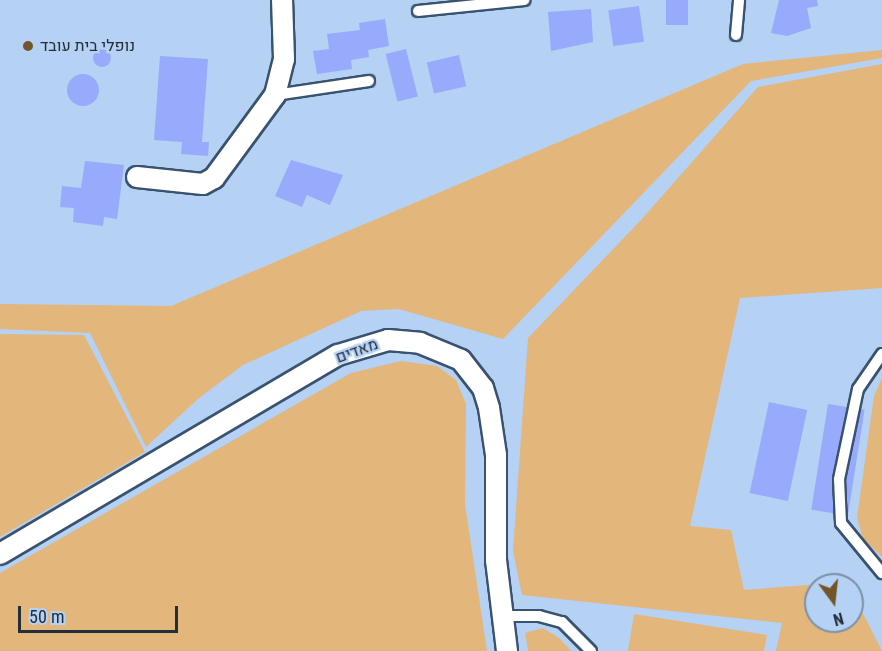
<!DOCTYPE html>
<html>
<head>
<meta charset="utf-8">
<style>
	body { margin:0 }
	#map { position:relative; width:882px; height:651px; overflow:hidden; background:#b5d1f3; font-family:"Roboto Condensed",Heebo,sans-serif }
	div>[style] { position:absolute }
	.green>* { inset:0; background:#e3b67b }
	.building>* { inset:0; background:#97aafc; transform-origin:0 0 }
	.round { border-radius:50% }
	.roads { filter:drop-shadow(2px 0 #39526f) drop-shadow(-2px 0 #39526f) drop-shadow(0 2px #39526f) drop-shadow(0 -2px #39526f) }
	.service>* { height:10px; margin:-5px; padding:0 5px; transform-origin:5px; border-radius:5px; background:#fff }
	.minor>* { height:20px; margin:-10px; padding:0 10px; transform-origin:10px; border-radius:10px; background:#fff }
	.dots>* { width:16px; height:16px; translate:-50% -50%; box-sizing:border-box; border:3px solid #b5d1f3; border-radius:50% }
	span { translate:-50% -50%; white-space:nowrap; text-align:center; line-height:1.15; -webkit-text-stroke:4.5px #b5d1f3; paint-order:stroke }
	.poi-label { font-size:16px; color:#232e3b }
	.left { translate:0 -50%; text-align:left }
	.street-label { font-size:16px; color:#232e3b }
	.north { position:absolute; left:804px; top:573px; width:60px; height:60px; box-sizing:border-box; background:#b5d1f3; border:2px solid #7b90a9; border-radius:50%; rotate:165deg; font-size:16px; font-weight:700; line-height:24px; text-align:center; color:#232e3b }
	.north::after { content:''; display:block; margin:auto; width:21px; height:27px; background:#74552a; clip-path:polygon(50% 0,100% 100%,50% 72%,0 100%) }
	.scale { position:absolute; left:18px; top:606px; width:160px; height:27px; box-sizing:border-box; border:3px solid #232e3b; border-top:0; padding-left:8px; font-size:18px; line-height:21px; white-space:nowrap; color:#232e3b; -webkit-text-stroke:4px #b5d1f3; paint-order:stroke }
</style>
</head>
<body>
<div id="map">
	<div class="green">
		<div style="clip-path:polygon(882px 50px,882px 58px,751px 81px,503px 339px,399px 309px,361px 311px,243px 365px,199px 398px,146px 447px,90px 333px,0 329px,0 304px,171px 306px,743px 64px)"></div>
		<div style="clip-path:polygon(882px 64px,882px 288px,740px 298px,690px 526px,731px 530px,744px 590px,847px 582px,816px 585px,816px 621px,852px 621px,852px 592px,882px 651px,776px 651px,782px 623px,522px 595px,513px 551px,528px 338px,641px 220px,758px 87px)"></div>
		<div style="clip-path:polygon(0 334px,84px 335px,145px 452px,0 537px)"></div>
		<div style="clip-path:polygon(401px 361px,437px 366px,456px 380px,466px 404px,465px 504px,487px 651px,0 651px,0 573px,351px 373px)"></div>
		<div style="clip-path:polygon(882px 378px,882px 557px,863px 539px,857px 518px,874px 396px)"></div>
		<div style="clip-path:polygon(634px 614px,767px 635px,764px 651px,628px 651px)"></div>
		<div style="clip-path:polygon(543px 628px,559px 638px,571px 651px,528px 651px,525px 633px)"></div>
	</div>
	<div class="building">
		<div style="left:666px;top:0;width:22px;height:25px"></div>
		<div style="clip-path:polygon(779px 0,817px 0,818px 6px,807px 8px,811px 28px,787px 36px,771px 33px)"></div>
		<div style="left:639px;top:6px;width:36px;height:31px;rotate:82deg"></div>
		<div style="clip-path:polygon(591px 9px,593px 42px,551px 51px,548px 12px)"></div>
		<div style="clip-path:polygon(385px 19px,389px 46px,368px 50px,369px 57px,351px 60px,352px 69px,317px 74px,313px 51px,329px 49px,327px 34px,360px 30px,359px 23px)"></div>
		<div class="round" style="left:93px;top:49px;width:18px;height:18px"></div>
		<div style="left:406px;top:49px;width:49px;height:21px;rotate:76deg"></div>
		<div style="left:459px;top:55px;width:32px;height:33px;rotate:77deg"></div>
		<div style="clip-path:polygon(160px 56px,208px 59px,202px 142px,209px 142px,208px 156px,181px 154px,182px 142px,154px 140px)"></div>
		<div class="round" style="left:67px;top:74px;width:32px;height:32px"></div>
		<div style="clip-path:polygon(291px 160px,343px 175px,330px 205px,307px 195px,302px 207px,275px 196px)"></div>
		<div style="clip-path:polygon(85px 161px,124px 165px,117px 219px,104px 217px,103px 226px,73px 222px,74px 208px,60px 207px,62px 186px,81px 188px)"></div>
		<div style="left:769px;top:402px;width:39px;height:93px;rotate:12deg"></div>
		<div style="left:828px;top:404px;width:37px;height:107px;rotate:9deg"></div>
	</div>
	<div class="roads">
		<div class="service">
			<div style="left:418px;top:11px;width:107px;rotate:-5.9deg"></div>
			<div style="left:736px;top:35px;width:35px;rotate:-85deg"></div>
			<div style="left:275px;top:95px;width:95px;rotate:-8.5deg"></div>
			<div style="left:882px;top:354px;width:42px;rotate:124.4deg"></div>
			<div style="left:858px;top:389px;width:92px;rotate:101.9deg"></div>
			<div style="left:839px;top:479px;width:44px;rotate:87.4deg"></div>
			<div style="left:841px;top:523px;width:65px;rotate:50.6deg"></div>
			<div style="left:503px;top:616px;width:36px"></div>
			<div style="left:539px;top:616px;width:24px;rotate:15deg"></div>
			<div style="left:562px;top:622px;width:41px;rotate:45deg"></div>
		</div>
		<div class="minor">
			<div style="left:137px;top:177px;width:66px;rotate:6.1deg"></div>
			<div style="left:203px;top:184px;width:13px;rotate:-29deg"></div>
			<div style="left:214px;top:178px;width:103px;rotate:-53.7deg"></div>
			<div style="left:275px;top:95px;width:37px;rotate:-76deg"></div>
			<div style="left:284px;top:59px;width:59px;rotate:-91.9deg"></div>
			<div style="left:0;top:554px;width:392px;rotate:-30.5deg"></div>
			<div style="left:338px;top:355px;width:52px;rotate:-16.7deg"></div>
			<div style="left:388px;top:340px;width:32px;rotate:5deg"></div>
			<div style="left:420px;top:343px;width:44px;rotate:22.5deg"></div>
			<div style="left:461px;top:360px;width:36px;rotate:52deg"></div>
			<div style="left:483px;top:388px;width:21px;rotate:73deg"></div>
			<div style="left:489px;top:408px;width:48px;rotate:81.5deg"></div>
			<div style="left:496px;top:455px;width:105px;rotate:90deg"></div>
			<div style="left:496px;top:560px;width:92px;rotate:83.1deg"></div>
		</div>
	</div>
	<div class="dots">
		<div style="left:28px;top:46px;background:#74552a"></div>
	</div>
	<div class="poi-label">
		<span class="left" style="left:40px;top:46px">נופלי בית עובד</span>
	</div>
	<div class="street-label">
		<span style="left:357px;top:351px;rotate:-20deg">מאדים</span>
	</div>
	<div class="north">N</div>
	<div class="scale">50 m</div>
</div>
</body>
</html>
